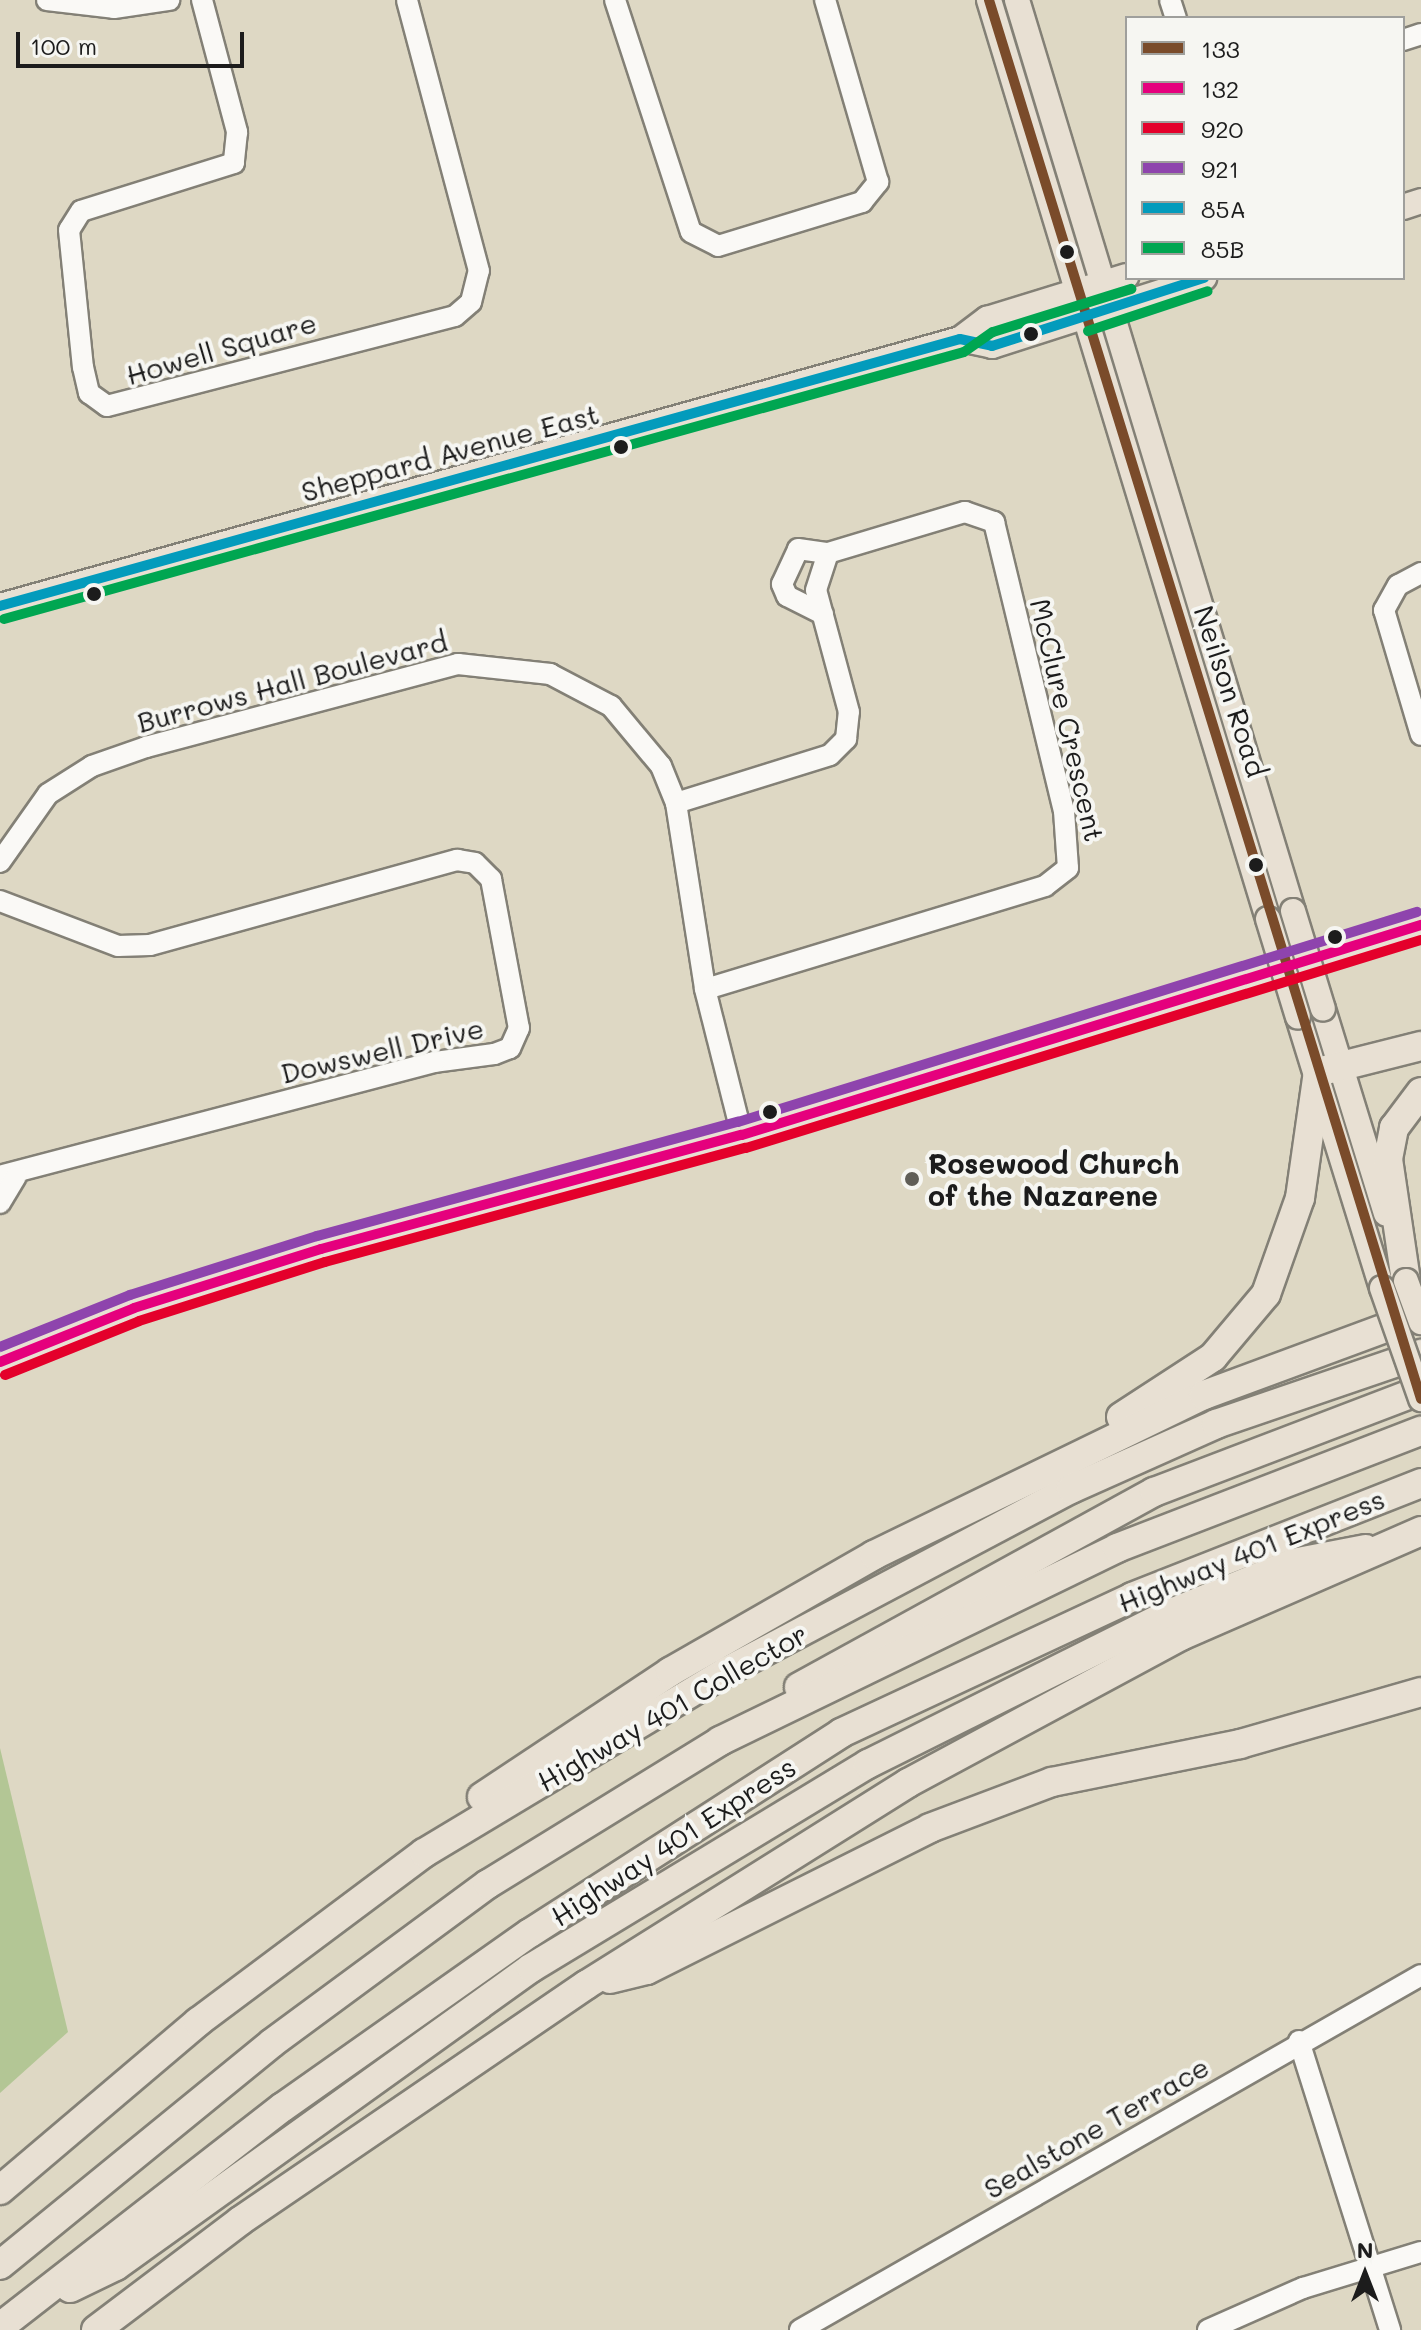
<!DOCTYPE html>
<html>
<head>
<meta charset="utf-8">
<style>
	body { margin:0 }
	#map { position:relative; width:1421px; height:2330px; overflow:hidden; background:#ded8c4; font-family:Mali,sans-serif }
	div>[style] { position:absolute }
	.forest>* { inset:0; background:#b3c695 }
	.roads { filter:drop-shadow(2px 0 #838076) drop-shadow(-2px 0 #838076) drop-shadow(0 2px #838076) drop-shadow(0 -2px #838076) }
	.minor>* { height:20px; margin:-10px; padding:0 10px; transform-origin:10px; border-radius:10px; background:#faf9f6 }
	.major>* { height:24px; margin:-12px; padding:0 12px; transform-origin:12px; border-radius:12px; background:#e8e0d3 }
	.highway>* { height:28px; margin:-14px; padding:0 14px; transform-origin:14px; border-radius:14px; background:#e8e0d3 }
	.bridges { filter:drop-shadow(2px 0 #838076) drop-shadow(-2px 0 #838076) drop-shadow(0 2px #838076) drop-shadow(0 -2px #838076) }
	.major-bridge>* { height:24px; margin:-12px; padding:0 12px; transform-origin:12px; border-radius:12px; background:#e8e0d3 }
	.bus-1>* { height:10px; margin:-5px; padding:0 5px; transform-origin:5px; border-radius:5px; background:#7a4b2a }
	.bus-2>* { height:10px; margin:-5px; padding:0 5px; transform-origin:5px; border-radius:5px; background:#e5007d }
	.bus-3>* { height:10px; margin:-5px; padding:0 5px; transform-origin:5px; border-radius:5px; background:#e4002b }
	.bus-4>* { height:10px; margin:-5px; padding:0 5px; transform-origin:5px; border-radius:5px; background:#8e44ad }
	.bus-5>* { height:10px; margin:-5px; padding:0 5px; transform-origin:5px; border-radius:5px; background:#039bbc }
	.bus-6>* { height:10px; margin:-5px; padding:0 5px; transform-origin:5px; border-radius:5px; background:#00a651 }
	.dots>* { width:22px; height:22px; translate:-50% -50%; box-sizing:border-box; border:4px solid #f6f6f2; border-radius:50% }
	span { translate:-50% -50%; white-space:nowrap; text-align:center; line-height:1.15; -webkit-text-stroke:8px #f6f6f2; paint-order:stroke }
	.street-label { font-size:28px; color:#1c1c1c }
	.poi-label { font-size:28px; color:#1c1c1c; font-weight:700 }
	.left { translate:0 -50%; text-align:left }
	.legend { position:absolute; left:1125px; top:16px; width:280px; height:264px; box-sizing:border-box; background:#f6f6f2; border:2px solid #9f9f9c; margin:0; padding:10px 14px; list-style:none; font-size:24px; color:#1c1c1c }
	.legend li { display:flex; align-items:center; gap:16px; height:40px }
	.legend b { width:40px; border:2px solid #9f9f9c }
	.north { position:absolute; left:1325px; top:2234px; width:80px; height:80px; -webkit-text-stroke:6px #f6f6f2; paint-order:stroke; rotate:0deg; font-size:22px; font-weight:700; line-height:32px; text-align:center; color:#1c1c1c }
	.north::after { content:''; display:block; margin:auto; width:28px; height:36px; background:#1c1c1c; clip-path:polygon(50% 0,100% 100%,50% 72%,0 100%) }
	.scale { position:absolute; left:16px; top:32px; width:228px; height:36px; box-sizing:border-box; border:4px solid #1c1c1c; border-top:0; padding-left:10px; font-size:24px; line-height:28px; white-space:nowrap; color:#1c1c1c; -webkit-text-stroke:6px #f6f6f2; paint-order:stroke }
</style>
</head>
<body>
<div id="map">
	<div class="forest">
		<div style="clip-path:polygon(0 1748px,68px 2032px,0 2093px)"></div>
	</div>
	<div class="roads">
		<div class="minor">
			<div style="left:47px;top:0;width:67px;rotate:6.8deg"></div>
			<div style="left:114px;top:8px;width:56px;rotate:-8.3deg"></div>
			<div style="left:202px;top:0;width:137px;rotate:75.1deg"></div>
			<div style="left:237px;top:132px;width:31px;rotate:96deg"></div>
			<div style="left:234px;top:163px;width:160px;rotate:162.6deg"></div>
			<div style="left:81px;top:211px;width:22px;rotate:122deg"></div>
			<div style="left:69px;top:230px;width:138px;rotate:84.2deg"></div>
			<div style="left:83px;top:367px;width:27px;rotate:77deg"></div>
			<div style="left:89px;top:393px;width:22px;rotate:36deg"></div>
			<div style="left:107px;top:406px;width:359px;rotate:-14.5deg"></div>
			<div style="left:455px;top:316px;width:21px;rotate:-41deg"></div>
			<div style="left:471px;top:302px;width:32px;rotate:-76deg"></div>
			<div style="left:479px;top:271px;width:280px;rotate:-104.9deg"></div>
			<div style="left:615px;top:0;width:244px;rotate:71.9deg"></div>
			<div style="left:691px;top:232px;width:30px;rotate:27deg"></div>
			<div style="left:718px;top:246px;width:151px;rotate:-17deg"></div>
			<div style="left:862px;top:202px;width:26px;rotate:-51deg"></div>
			<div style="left:878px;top:182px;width:190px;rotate:-106.2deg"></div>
			<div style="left:1170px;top:0;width:19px;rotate:72deg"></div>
			<div style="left:1403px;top:40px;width:19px;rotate:-18deg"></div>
			<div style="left:1421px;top:573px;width:26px;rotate:152deg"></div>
			<div style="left:1398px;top:585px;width:29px;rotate:119deg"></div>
			<div style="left:1384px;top:610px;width:130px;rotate:73.5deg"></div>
			<div style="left:823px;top:614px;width:40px;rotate:-153.4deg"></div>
			<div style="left:787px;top:596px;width:13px;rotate:-113deg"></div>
			<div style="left:782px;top:584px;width:38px;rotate:-65deg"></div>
			<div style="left:798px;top:549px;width:30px;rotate:8deg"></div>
			<div style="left:676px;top:803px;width:161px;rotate:-17.3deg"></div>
			<div style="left:830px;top:755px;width:23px;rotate:-45deg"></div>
			<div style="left:846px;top:739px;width:27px;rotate:-84deg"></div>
			<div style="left:849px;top:712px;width:126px;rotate:-105.1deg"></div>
			<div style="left:816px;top:590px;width:39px;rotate:-72deg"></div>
			<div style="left:828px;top:553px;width:143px;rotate:-16.7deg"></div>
			<div style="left:965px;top:512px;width:31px;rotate:19deg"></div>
			<div style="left:994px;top:522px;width:297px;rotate:76.4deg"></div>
			<div style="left:1064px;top:811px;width:57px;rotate:86deg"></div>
			<div style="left:1068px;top:868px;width:29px;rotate:142deg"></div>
			<div style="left:1045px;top:886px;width:355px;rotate:163.1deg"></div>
			<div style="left:0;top:862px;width:83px;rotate:-54.8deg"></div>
			<div style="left:48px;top:794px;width:52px;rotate:-32.5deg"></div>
			<div style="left:92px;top:766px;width:57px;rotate:-19.4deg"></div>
			<div style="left:146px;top:747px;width:323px;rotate:-14.9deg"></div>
			<div style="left:458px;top:664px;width:93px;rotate:6.2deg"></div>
			<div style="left:550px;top:674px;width:69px;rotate:27.7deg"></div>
			<div style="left:611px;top:706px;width:78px;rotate:50.2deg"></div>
			<div style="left:661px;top:766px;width:40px;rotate:68deg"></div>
			<div style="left:676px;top:803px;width:188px;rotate:81.1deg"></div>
			<div style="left:705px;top:989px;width:151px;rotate:75.8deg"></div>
			<div style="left:0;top:901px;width:126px;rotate:20.9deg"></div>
			<div style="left:118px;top:946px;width:32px;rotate:-2deg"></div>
			<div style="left:150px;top:945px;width:319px;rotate:-15.5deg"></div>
			<div style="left:457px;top:860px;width:18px;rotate:9deg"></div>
			<div style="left:475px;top:863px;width:23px;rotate:45deg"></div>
			<div style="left:491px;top:879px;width:152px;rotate:79.4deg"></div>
			<div style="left:519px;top:1028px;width:22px;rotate:114deg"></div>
			<div style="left:510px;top:1048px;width:17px;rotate:159deg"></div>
			<div style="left:494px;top:1054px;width:61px;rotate:172.4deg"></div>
			<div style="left:434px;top:1062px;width:449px;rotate:165.3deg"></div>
			<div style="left:0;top:1203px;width:31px;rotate:-59deg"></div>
			<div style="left:1299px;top:2041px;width:303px;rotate:72.5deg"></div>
			<div style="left:800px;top:2330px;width:715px;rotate:-29.75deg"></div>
			<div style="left:1208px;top:2330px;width:104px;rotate:-23.9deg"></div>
			<div style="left:1303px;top:2288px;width:123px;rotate:-17deg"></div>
		</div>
		<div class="major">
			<div style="left:989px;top:0;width:960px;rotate:73.11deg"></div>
			<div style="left:1017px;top:0;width:952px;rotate:73.15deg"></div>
			<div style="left:1403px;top:207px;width:19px;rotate:-18deg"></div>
			<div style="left:960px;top:339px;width:33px;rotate:12deg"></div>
			<div style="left:992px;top:346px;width:223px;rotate:-17.8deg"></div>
			<div style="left:0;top:606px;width:996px;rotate:-15.54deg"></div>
			<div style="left:960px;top:339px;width:34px;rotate:-37deg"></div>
			<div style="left:987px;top:319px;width:146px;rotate:-17.1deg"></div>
			<div style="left:1323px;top:1009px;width:214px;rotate:72.9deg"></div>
			<div style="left:1298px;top:1017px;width:284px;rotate:72.8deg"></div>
			<div style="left:0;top:1362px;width:144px;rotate:-21.9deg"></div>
			<div style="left:134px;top:1308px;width:196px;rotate:-17.5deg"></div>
			<div style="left:321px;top:1249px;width:436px;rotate:-15.2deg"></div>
			<div style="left:742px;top:1135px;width:711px;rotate:-17.19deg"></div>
		</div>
		<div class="highway">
			<div style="left:1406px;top:1281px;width:123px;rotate:-98.4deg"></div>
			<div style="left:1388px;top:1159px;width:32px;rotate:-79deg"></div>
			<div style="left:1394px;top:1128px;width:45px;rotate:-53.1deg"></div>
			<div style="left:1121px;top:1417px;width:110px;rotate:-33.1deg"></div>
			<div style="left:1213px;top:1357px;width:82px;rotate:-49.9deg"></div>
			<div style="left:1266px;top:1294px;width:102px;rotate:-70.5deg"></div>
			<div style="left:1300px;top:1198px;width:127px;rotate:-81.9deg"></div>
			<div style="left:1318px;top:1072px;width:106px;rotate:-14.2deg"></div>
			<div style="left:799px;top:1687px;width:405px;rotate:-28.8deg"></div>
			<div style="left:1154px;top:1492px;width:286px;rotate:-20.9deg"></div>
			<div style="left:482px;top:1797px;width:226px;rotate:-33.6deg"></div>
			<div style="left:670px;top:1672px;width:235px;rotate:-29.8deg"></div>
			<div style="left:874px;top:1555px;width:367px;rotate:-25.9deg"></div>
			<div style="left:1204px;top:1395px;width:230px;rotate:-20.3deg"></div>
			<div style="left:610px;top:1979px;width:38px;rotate:-14deg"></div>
			<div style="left:647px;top:1970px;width:317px;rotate:-26.6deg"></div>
			<div style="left:930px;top:1828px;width:130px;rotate:-20.7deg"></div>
			<div style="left:1052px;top:1782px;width:192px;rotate:-11.4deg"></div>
			<div style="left:1240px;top:1744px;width:188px;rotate:-16deg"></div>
			<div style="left:0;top:2190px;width:260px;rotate:-40.3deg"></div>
			<div style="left:198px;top:2022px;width:282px;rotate:-36.8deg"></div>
			<div style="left:424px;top:1853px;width:353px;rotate:-31deg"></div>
			<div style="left:727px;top:1671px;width:389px;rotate:-27.9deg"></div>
			<div style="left:1071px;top:1489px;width:159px;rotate:-24.1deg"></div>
			<div style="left:1216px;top:1424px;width:217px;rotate:-18.9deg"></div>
			<div style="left:0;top:2265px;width:351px;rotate:-39.2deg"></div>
			<div style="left:272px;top:2043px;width:268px;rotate:-36.4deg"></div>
			<div style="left:488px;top:1884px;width:273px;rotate:-31.6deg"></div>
			<div style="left:720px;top:1741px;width:441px;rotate:-25.9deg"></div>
			<div style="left:1117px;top:1548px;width:326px;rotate:-21.1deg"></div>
			<div style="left:70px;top:2288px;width:51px;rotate:-25.6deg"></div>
			<div style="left:116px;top:2266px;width:511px;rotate:-35.68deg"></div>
			<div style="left:531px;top:1968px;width:394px;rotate:-31.2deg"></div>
			<div style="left:868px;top:1764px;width:336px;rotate:-26.5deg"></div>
			<div style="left:1169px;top:1614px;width:134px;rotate:-22.4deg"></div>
			<div style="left:1293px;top:1563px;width:74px;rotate:-10.9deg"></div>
			<div style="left:0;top:2327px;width:358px;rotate:-37.9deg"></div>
			<div style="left:283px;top:2107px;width:302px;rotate:-35.2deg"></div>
			<div style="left:530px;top:1933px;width:370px;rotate:-32.7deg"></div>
			<div style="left:841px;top:1733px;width:321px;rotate:-25deg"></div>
			<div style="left:1132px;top:1597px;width:311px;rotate:-21.5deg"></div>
			<div style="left:96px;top:2330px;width:181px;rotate:-37.1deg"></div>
			<div style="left:240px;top:2221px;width:419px;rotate:-34.3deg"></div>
			<div style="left:586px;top:1985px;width:380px;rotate:-32.1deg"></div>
			<div style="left:908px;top:1783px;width:310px;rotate:-28.3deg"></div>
			<div style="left:1181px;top:1636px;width:262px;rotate:-23.6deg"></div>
		</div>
	</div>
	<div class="bridges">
		<div class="major-bridge">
			<div style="left:1293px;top:911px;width:102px;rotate:73deg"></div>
			<div style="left:1268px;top:919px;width:102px;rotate:73deg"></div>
			<div style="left:1406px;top:1281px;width:44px;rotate:69.9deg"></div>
			<div style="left:1382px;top:1288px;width:118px;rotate:70.6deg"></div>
		</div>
	</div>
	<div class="bus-1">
		<div style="left:989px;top:0;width:1464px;rotate:72.84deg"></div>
	</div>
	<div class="bus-2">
		<div style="left:0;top:1362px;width:144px;rotate:-21.9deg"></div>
		<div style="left:134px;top:1308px;width:196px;rotate:-17.5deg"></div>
		<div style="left:321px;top:1249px;width:436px;rotate:-15.2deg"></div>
		<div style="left:742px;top:1135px;width:711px;rotate:-17.19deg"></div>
	</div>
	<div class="bus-3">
		<div style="left:5px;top:1375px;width:144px;rotate:-21.9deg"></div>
		<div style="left:139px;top:1321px;width:195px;rotate:-17.6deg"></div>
		<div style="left:325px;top:1262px;width:436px;rotate:-15.2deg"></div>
		<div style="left:746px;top:1148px;width:706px;rotate:-17.13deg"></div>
	</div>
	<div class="bus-4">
		<div style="left:0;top:1347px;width:140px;rotate:-21.8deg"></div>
		<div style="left:130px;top:1295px;width:196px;rotate:-17.5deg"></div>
		<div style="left:317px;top:1236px;width:436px;rotate:-15.2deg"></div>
		<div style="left:738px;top:1122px;width:711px;rotate:-17.19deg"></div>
	</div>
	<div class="bus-5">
		<div style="left:0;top:606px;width:996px;rotate:-15.54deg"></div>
		<div style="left:960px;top:339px;width:33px;rotate:12deg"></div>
		<div style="left:992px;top:346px;width:223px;rotate:-17.8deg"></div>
	</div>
	<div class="bus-6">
		<div style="left:1088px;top:331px;width:126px;rotate:-18.4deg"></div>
		<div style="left:4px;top:619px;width:996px;rotate:-15.54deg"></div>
		<div style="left:964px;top:352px;width:35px;rotate:-35deg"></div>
		<div style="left:993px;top:332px;width:145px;rotate:-17.3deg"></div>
	</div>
	<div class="dots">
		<div style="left:1067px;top:252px;background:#1c1c1c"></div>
		<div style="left:1031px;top:334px;background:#1c1c1c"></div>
		<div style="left:621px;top:447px;background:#1c1c1c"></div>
		<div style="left:94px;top:594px;background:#1c1c1c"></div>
		<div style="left:1256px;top:865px;background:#1c1c1c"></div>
		<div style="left:1335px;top:937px;background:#1c1c1c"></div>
		<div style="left:770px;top:1112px;background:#1c1c1c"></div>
		<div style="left:912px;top:1179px;background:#605e57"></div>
	</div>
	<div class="street-label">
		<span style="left:221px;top:348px;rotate:-16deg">Howell Square</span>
		<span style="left:450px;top:452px;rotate:-15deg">Sheppard Avenue East</span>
		<span style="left:292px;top:681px;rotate:-15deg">Burrows Hall Boulevard</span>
		<span style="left:1231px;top:691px;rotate:72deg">Neilson Road</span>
		<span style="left:1068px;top:720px;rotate:77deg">McClure Crescent</span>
		<span style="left:382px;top:1050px;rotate:-13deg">Dowswell Drive</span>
		<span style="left:1251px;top:1550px;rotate:-22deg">Highway 401 Express</span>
		<span style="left:672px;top:1707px;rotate:-30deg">Highway 401 Collector</span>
		<span style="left:673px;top:1841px;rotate:-33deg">Highway 401 Express</span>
		<span style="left:1096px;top:2127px;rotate:-30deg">Sealstone Terrace</span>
	</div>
	<div class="poi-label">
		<span class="left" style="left:928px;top:1179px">Rosewood Church<br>of the Nazarene</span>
	</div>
	<ul class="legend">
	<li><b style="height:10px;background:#7a4b2a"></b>133</li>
	<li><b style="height:10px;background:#e5007d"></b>132</li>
	<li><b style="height:10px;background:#e4002b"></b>920</li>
	<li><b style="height:10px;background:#8e44ad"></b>921</li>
	<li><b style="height:10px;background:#039bbc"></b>85A</li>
	<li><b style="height:10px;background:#00a651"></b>85B</li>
	</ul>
	<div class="north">N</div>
	<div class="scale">100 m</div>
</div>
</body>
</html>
